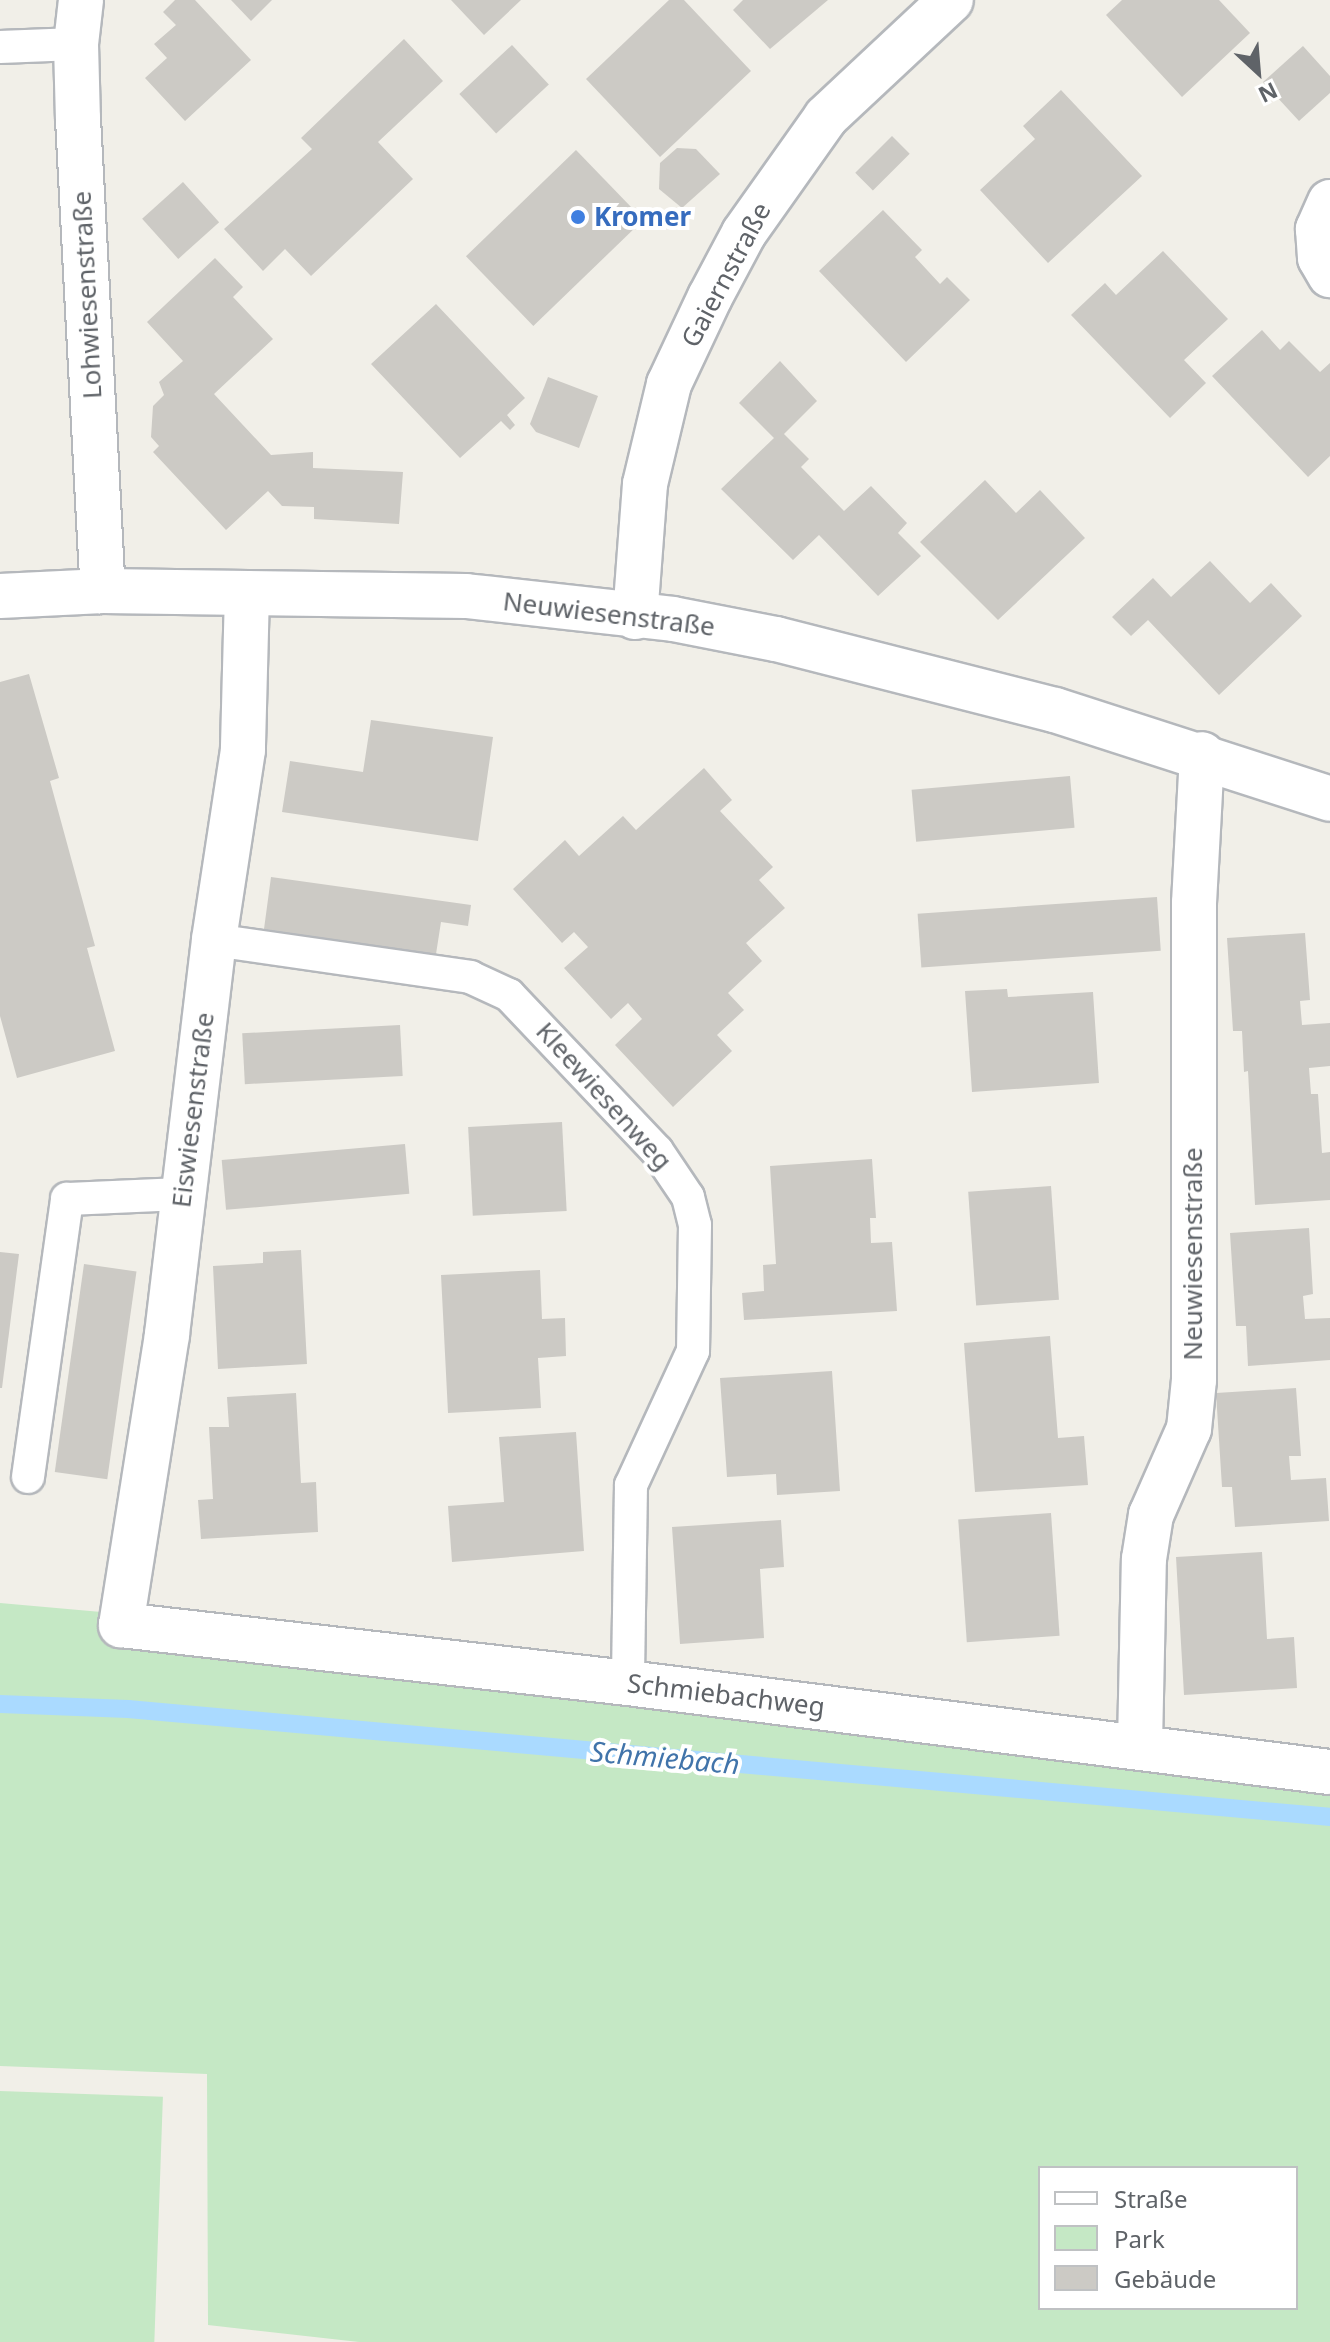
<!DOCTYPE html>
<html>
<head>
<meta charset="utf-8">
<style>
	body { margin:0 }
	#map { position:relative; width:1330px; height:2342px; overflow:hidden; background:#f1efe8; font-family:"Noto Sans",sans-serif }
	div>[style] { position:absolute }
	.green>* { inset:0; background:#c5e8c5; transform-origin:0 0 }
	.stream>* { height:18px; margin:-9px; padding:0 9px; transform-origin:9px; border-radius:9px; background:#aadaff }
	.building>* { inset:0; background:#cccac5; transform-origin:0 0 }
	.roads { filter:drop-shadow(2px 0 #b5b8bc) drop-shadow(-2px 0 #b5b8bc) drop-shadow(0 2px #b5b8bc) drop-shadow(0 -2px #b5b8bc) }
	.service>* { height:32px; margin:-16px; padding:0 16px; transform-origin:16px; border-radius:16px; background:#fff }
	.minor>* { height:44px; margin:-22px; padding:0 22px; transform-origin:22px; border-radius:22px; background:#fff }
	.dots>* { width:22px; height:22px; translate:-50% -50%; box-sizing:border-box; border:4px solid #fff; border-radius:50% }
	span { translate:-50% -50%; white-space:nowrap; text-align:center; line-height:1.15; -webkit-text-stroke:8px #fff; paint-order:stroke }
	.shop-label { font-size:26px; color:#366cbe; font-weight:700 }
	.left { translate:0 -50%; text-align:left }
	.street-label { font-size:26px; color:#5f6368 }
	.water-label { font-size:28px; color:#4174aa; font-style:italic }
	.legend { position:absolute; left:1038px; top:2166px; width:260px; height:144px; box-sizing:border-box; background:#fff; border:2px solid #bfc1c3; margin:0; padding:10px 14px; list-style:none; font-size:24px; color:#5f6368 }
	.legend li { display:flex; align-items:center; gap:16px; height:40px }
	.legend b { width:40px; border:2px solid #bfc1c3 }
	.north { position:absolute; left:1218px; top:32px; width:80px; height:80px; -webkit-text-stroke:6px #fff; paint-order:stroke; rotate:154deg; font-size:22px; font-weight:700; line-height:32px; text-align:center; color:#5f6368 }
	.north::after { content:''; display:block; margin:auto; width:28px; height:36px; background:#5f6368; clip-path:polygon(50% 0,100% 100%,50% 72%,0 100%) }
</style>
</head>
<body>
<div id="map">
	<div class="green">
		<div style="clip-path:polygon(evenodd,0 1603px,371px 1636px,1330px 1752px,1330px 2342px,359px 2342px,208px 2325px,207px 2074px,0 2066px,0 1603px,1040px 2168px,1296px 2168px,1296px 2308px,1040px 2308px,1040px 2168px)"></div>
		<div style="left:0;top:2091px;width:163px;height:251px;rotate:2deg"></div>
	</div>
	<div class="stream">
		<div style="left:0;top:1704px;width:128px;rotate:2.2deg"></div>
		<div style="left:128px;top:1709px;width:1207px;rotate:5.13deg"></div>
	</div>
	<div class="building">
		<div style="clip-path:polygon(175px 0,195px 0,251px 60px,185px 121px,145px 78px,167px 58px,154px 44px,176px 25px,163px 12px)"></div>
		<div style="clip-path:polygon(231px 0,272px 0,251px 21px)"></div>
		<div style="clip-path:polygon(451px 0,521px 0,484px 35px)"></div>
		<div style="clip-path:polygon(669px 0,684px 0,751px 71px,660px 157px,586px 79px)"></div>
		<div style="clip-path:polygon(743px 0,828px 0,770px 49px,733px 10px)"></div>
		<div style="clip-path:polygon(1122px 0,1219px 0,1250px 33px,1182px 97px,1106px 15px)"></div>
		<div style="clip-path:polygon(404px 39px,443px 81px,378px 142px,413px 179px,311px 276px,285px 249px,263px 271px,224px 229px,312px 149px,301px 138px)"></div>
		<div style="left:512px;top:45px;width:54px;height:72px;rotate:47deg"></div>
		<div style="clip-path:polygon(1303px 46px,1330px 76px,1330px 93px,1299px 121px,1263px 82px)"></div>
		<div style="clip-path:polygon(1061px 90px,1142px 176px,1048px 263px,980px 190px,1035px 139px,1023px 126px)"></div>
		<div style="left:892px;top:136px;width:25px;height:52px;rotate:45deg"></div>
		<div style="clip-path:polygon(677px 148px,696px 149px,720px 174px,682px 208px,659px 189px,660px 163px)"></div>
		<div style="left:576px;top:150px;width:97px;height:153px;rotate:46deg"></div>
		<div style="left:183px;top:182px;width:54px;height:55px;rotate:48deg"></div>
		<div style="clip-path:polygon(883px 210px,922px 250px,915px 257px,940px 284px,947px 277px,970px 300px,906px 362px,819px 271px)"></div>
		<div style="clip-path:polygon(1163px 251px,1228px 319px,1184px 360px,1206px 383px,1170px 418px,1071px 315px,1105px 283px,1116px 295px)"></div>
		<div style="clip-path:polygon(215px 258px,243px 287px,233px 297px,273px 339px,214px 394px,271px 455px,313px 452px,313px 468px,403px 472px,399px 524px,314px 519px,314px 507px,282px 506px,268px 491px,226px 530px,153px 452px,159px 446px,151px 437px,153px 406px,164px 395px,159px 382px,183px 361px,147px 322px)"></div>
		<div style="clip-path:polygon(436px 304px,525px 398px,507px 415px,515px 425px,510px 430px,501px 421px,460px 458px,371px 364px)"></div>
		<div style="clip-path:polygon(1262px 330px,1280px 350px,1289px 341px,1320px 372px,1330px 363px,1330px 456px,1308px 477px,1212px 376px)"></div>
		<div style="clip-path:polygon(780px 361px,817px 401px,784px 434px,809px 459px,801px 467px,844px 511px,871px 486px,907px 523px,898px 533px,921px 556px,878px 596px,819px 535px,793px 560px,721px 489px,774px 438px,739px 403px)"></div>
		<div style="clip-path:polygon(548px 377px,598px 396px,579px 448px,536px 432px,530px 424px)"></div>
		<div style="clip-path:polygon(985px 480px,1016px 513px,1040px 490px,1085px 538px,998px 620px,920px 542px)"></div>
		<div style="clip-path:polygon(1210px 561px,1250px 603px,1271px 583px,1302px 616px,1219px 695px,1148px 620px,1131px 636px,1112px 617px,1153px 578px,1171px 597px)"></div>
		<div style="clip-path:polygon(29px 674px,59px 778px,50px 781px,95px 946px,87px 948px,115px 1051px,17px 1078px,0 1016px,0 682px)"></div>
		<div style="clip-path:polygon(371px 720px,493px 737px,478px 841px,282px 812px,290px 761px,363px 772px)"></div>
		<div style="clip-path:polygon(704px 768px,732px 800px,720px 811px,773px 867px,759px 880px,785px 908px,746px 943px,762px 961px,728px 993px,744px 1010px,717px 1035px,732px 1051px,673px 1107px,615px 1045px,642px 1019px,628px 1003px,611px 1019px,564px 968px,588px 947px,574px 932px,562px 943px,513px 889px,565px 840px,579px 856px,623px 816px,636px 830px)"></div>
		<div style="left:1070px;top:776px;width:52px;height:159px;rotate:85deg"></div>
		<div style="clip-path:polygon(271px 877px,471px 905px,468px 926px,441px 922px,436px 954px,264px 929px)"></div>
		<div style="left:1157px;top:897px;width:54px;height:240px;rotate:86deg"></div>
		<div style="clip-path:polygon(1305px 933px,1310px 1000px,1300px 1001px,1302px 1025px,1330px 1023px,1330px 1066px,1309px 1068px,1311px 1094px,1318px 1094px,1322px 1153px,1330px 1152px,1330px 1200px,1255px 1205px,1248px 1071px,1244px 1072px,1242px 1031px,1233px 1031px,1227px 938px)"></div>
		<div style="clip-path:polygon(1007px 989px,1008px 997px,1093px 992px,1099px 1083px,972px 1092px,965px 991px)"></div>
		<div style="left:400px;top:1025px;width:51px;height:158px;rotate:87deg"></div>
		<div style="left:562px;top:1122px;width:89px;height:94px;rotate:87deg"></div>
		<div style="left:405px;top:1144px;width:50px;height:184px;rotate:85deg"></div>
		<div style="clip-path:polygon(872px 1159px,876px 1218px,870px 1218px,871px 1243px,892px 1242px,897px 1311px,744px 1320px,742px 1293px,764px 1291px,763px 1265px,776px 1264px,770px 1166px)"></div>
		<div style="left:1051px;top:1186px;width:114px;height:83px;rotate:86deg"></div>
		<div style="clip-path:polygon(1309px 1228px,1313px 1294px,1303px 1296px,1305px 1319px,1330px 1318px,1330px 1360px,1248px 1366px,1246px 1326px,1236px 1326px,1230px 1233px)"></div>
		<div style="clip-path:polygon(301px 1250px,307px 1364px,218px 1369px,213px 1266px,263px 1263px,263px 1252px)"></div>
		<div style="clip-path:polygon(0 1252px,19px 1254px,2px 1388px,0 1388px)"></div>
		<div style="left:84px;top:1264px;width:53px;height:210px;rotate:8deg"></div>
		<div style="clip-path:polygon(540px 1270px,542px 1319px,565px 1318px,566px 1356px,538px 1358px,541px 1408px,448px 1413px,441px 1275px)"></div>
		<div style="clip-path:polygon(1050px 1336px,1058px 1438px,1084px 1436px,1088px 1485px,975px 1492px,964px 1343px)"></div>
		<div style="clip-path:polygon(832px 1371px,840px 1491px,777px 1495px,776px 1474px,727px 1477px,720px 1378px)"></div>
		<div style="clip-path:polygon(1296px 1388px,1301px 1456px,1289px 1456px,1291px 1480px,1326px 1478px,1329px 1521px,1235px 1527px,1232px 1487px,1222px 1487px,1216px 1393px)"></div>
		<div style="clip-path:polygon(296px 1393px,301px 1483px,316px 1482px,318px 1532px,201px 1539px,198px 1500px,213px 1499px,209px 1427px,229px 1427px,227px 1397px)"></div>
		<div style="clip-path:polygon(576px 1432px,584px 1551px,452px 1562px,448px 1506px,504px 1502px,499px 1437px)"></div>
		<div style="left:1051px;top:1513px;width:123px;height:93px;rotate:86deg"></div>
		<div style="clip-path:polygon(781px 1520px,784px 1567px,760px 1569px,764px 1638px,680px 1644px,672px 1527px)"></div>
		<div style="clip-path:polygon(1262px 1552px,1267px 1639px,1294px 1637px,1297px 1688px,1184px 1695px,1176px 1557px)"></div>
	</div>
	<div class="roads">
		<div class="service">
			<div style="left:0;top:47px;width:76px;rotate:-2.3deg"></div>
			<div style="left:214px;top:940px;width:259px;rotate:8.2deg"></div>
			<div style="left:470px;top:977px;width:43px;rotate:24.8deg"></div>
			<div style="left:509px;top:995px;width:215px;rotate:46.5deg"></div>
			<div style="left:657px;top:1151px;width:55px;rotate:56deg"></div>
			<div style="left:688px;top:1197px;width:29px;rotate:76deg"></div>
			<div style="left:695px;top:1225px;width:126px;rotate:90.9deg"></div>
			<div style="left:693px;top:1351px;width:148px;rotate:114.8deg"></div>
			<div style="left:631px;top:1485px;width:198px;rotate:90.9deg"></div>
			<div style="left:28px;top:1477px;width:281px;rotate:-82deg"></div>
			<div style="left:67px;top:1199px;width:115px;rotate:-2.5deg"></div>
		</div>
		<div class="minor">
			<div style="left:81px;top:0;width:44px;rotate:96.5deg"></div>
			<div style="left:76px;top:44px;width:75px;rotate:88.5deg"></div>
			<div style="left:78px;top:119px;width:473px;rotate:87deg"></div>
			<div style="left:1330px;top:202px;width:30px;rotate:114deg"></div>
			<div style="left:1318px;top:229px;width:29px;rotate:86deg"></div>
			<div style="left:1320px;top:258px;width:20px;rotate:60deg"></div>
			<div style="left:247px;top:593px;width:157px;rotate:91.5deg"></div>
			<div style="left:243px;top:750px;width:192px;rotate:98.7deg"></div>
			<div style="left:214px;top:940px;width:398px;rotate:96.8deg"></div>
			<div style="left:167px;top:1335px;width:294px;rotate:99deg"></div>
			<div style="left:121px;top:1625px;width:510px;rotate:6.53deg"></div>
			<div style="left:628px;top:1683px;width:708px;rotate:7.23deg"></div>
			<div style="left:0;top:596px;width:103px;rotate:-2.8deg"></div>
			<div style="left:103px;top:591px;width:363px;rotate:0.8deg"></div>
			<div style="left:466px;top:596px;width:208px;rotate:6.3deg"></div>
			<div style="left:673px;top:619px;width:105px;rotate:11deg"></div>
			<div style="left:776px;top:639px;width:288px;rotate:14.3deg"></div>
			<div style="left:1055px;top:710px;width:289px;rotate:17.9deg"></div>
			<div style="left:635px;top:617px;width:133px;rotate:-85.7deg"></div>
			<div style="left:645px;top:484px;width:103px;rotate:-76.5deg"></div>
			<div style="left:669px;top:384px;width:96px;rotate:-64.8deg"></div>
			<div style="left:710px;top:297px;width:72px;rotate:-62deg"></div>
			<div style="left:744px;top:233px;width:142px;rotate:-54.7deg"></div>
			<div style="left:826px;top:117px;width:171px;rotate:-43.1deg"></div>
			<div style="left:1140px;top:1745px;width:186px;rotate:-88.8deg"></div>
			<div style="left:1144px;top:1559px;width:45px;rotate:-81deg"></div>
			<div style="left:1151px;top:1515px;width:94px;rotate:-66.2deg"></div>
			<div style="left:1189px;top:1429px;width:49px;rotate:-84.2deg"></div>
			<div style="left:1194px;top:1380px;width:477px;rotate:-90deg"></div>
			<div style="left:1194px;top:903px;width:149px;rotate:-86.9deg"></div>
		</div>
	</div>
	<div class="dots">
		<div style="left:578px;top:217px;background:#3f7fe0"></div>
	</div>
	<div class="shop-label">
		<span class="left" style="left:594px;top:217px">Kromer</span>
	</div>
	<div class="street-label">
		<span style="left:726px;top:275px;rotate:-62deg">Gaiernstraße</span>
		<span style="left:87px;top:295px;rotate:-93deg">Lohwiesenstraße</span>
		<span style="left:609px;top:614px;rotate:7deg">Neuwiesenstraße</span>
		<span style="left:604px;top:1096px;rotate:48deg">Kleewiesenweg</span>
		<span style="left:193px;top:1110px;rotate:-83deg">Eiswiesenstraße</span>
		<span style="left:1193px;top:1254px;rotate:-90deg">Neuwiesenstraße</span>
		<span style="left:726px;top:1695px;rotate:7deg">Schmiebachweg</span>
	</div>
	<div class="water-label">
		<span style="left:665px;top:1757px;rotate:5deg">Schmiebach</span>
	</div>
	<ul class="legend">
	<li><b style="height:10px;background:#fff"></b>Straße</li>
	<li><b style="height:22px;background:#c5e8c5"></b>Park</li>
	<li><b style="height:22px;background:#cccac5"></b>Gebäude</li>
	</ul>
	<div class="north">N</div>
</div>
</body>
</html>
